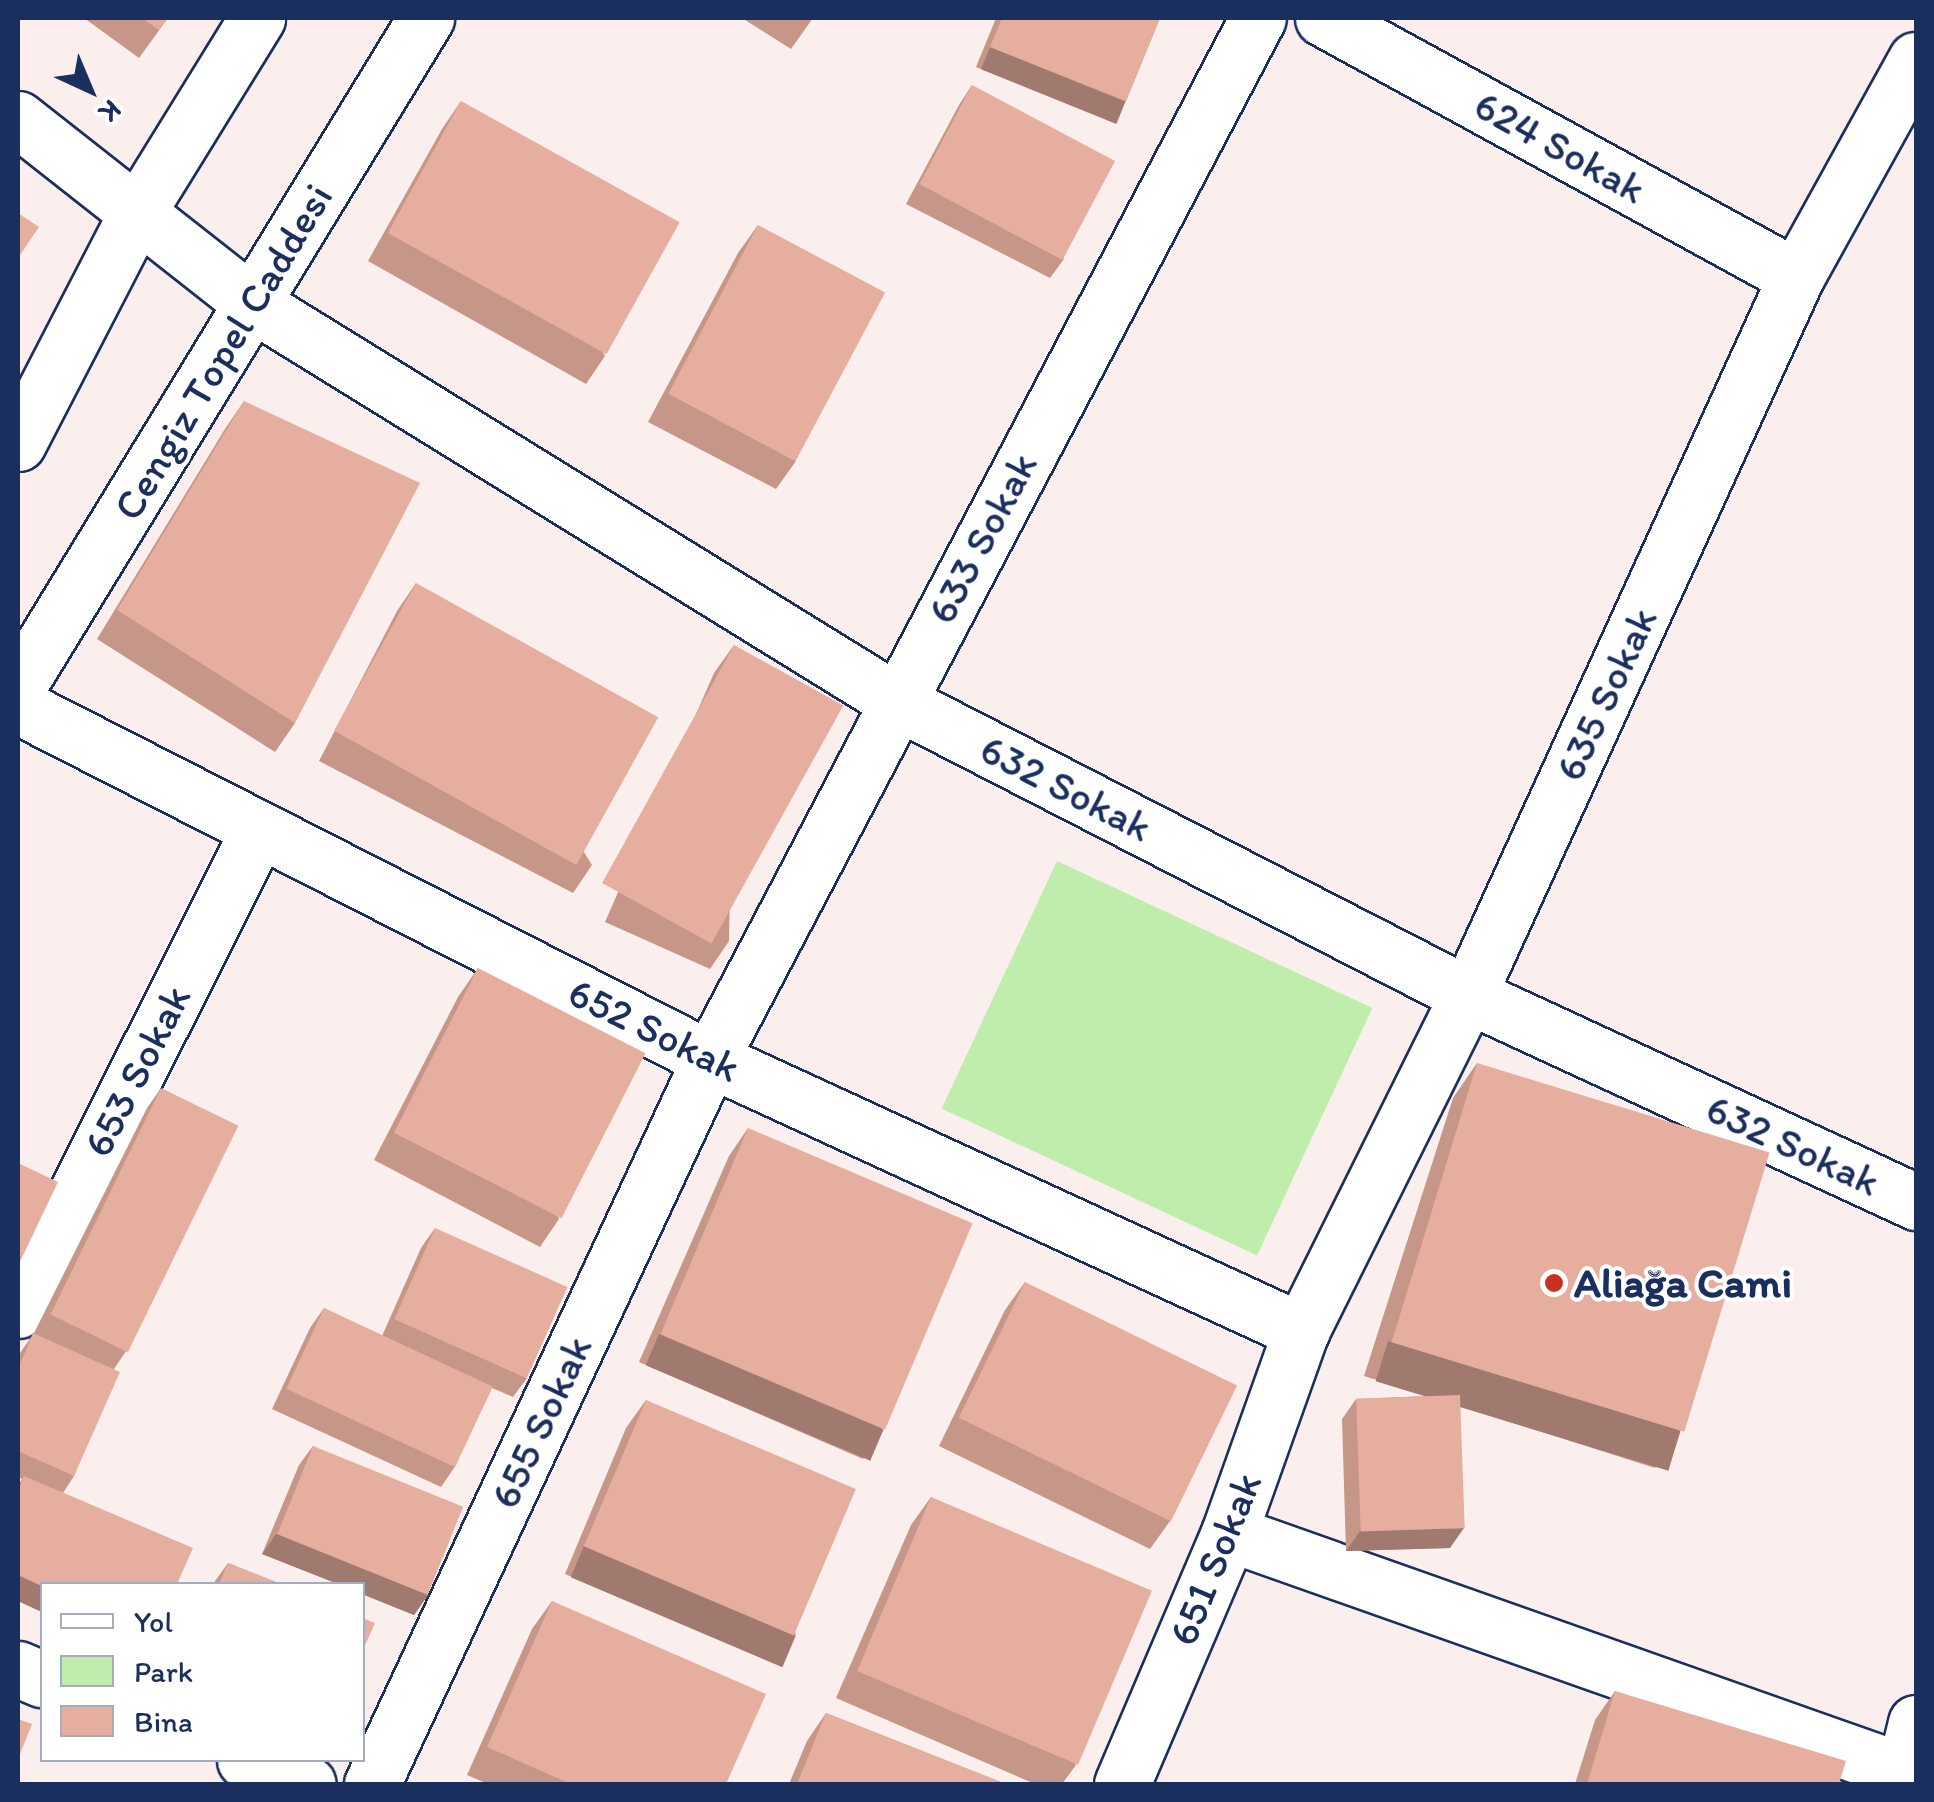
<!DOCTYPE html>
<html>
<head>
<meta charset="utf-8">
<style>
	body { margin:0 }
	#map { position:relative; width:1934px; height:1802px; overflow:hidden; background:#faefec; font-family:Itim,sans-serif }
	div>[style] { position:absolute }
	.green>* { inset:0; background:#bfeeac; transform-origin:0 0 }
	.roads { filter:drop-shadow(2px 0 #1b2f5e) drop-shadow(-2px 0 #1b2f5e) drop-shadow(0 2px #1b2f5e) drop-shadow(0 -2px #1b2f5e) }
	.minor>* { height:55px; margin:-27.5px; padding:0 27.5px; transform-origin:27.5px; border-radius:27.5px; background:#fff }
	.wall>* { inset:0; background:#c69688 }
	.shaded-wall>* { inset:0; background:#a17a6f; transform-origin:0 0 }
	.building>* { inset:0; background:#e6ae9e; transform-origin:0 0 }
	.dots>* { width:28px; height:28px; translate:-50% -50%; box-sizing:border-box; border:5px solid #fff; border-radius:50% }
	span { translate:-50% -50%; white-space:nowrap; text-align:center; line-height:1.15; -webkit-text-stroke:8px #fff; paint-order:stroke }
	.street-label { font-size:42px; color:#1b2f5e }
	.poi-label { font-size:42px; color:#1b2f5e; font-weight:700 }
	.left { translate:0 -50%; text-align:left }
	.frame { position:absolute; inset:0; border:20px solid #1b2f5e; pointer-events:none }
	.legend { position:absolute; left:40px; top:1582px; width:325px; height:180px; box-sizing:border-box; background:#fff; border:2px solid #a4acbf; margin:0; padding:12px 18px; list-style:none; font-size:30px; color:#1b2f5e }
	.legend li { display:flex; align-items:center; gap:20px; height:50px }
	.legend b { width:50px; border:2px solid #a4acbf }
	.north { position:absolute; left:40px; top:40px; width:100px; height:100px; -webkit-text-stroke:8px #fff; paint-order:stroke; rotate:136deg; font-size:28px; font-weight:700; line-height:40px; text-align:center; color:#1b2f5e }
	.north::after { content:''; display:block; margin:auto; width:35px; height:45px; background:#1b2f5e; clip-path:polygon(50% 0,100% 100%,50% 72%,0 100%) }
</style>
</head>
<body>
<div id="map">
	<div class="green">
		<div style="left:1057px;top:861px;width:348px;height:273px;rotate:25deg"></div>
	</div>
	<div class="roads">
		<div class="minor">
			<div style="left:1323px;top:18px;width:539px;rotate:28.7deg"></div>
			<div style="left:18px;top:119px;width:299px;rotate:38.2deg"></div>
			<div style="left:253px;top:304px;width:756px;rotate:31.69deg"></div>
			<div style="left:896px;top:701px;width:643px;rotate:27.2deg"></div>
			<div style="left:1468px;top:995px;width:494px;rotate:24.8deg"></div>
			<div style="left:18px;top:443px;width:261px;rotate:-62.7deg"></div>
			<div style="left:138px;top:211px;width:227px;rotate:-58.3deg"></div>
			<div style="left:18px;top:686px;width:783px;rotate:-58.58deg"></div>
			<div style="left:18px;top:706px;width:777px;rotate:27.03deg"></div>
			<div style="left:710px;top:1059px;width:651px;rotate:24.71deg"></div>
			<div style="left:18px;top:1310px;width:534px;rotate:-63.39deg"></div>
			<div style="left:1229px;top:1533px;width:717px;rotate:19.47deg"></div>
			<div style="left:18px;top:1669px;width:26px;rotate:23deg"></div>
			<div style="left:245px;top:1760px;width:67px;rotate:20.9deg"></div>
			<div style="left:372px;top:1784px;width:800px;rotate:-65deg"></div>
			<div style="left:710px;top:1059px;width:1176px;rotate:-62.24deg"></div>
			<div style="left:1122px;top:1784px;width:273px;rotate:-66.9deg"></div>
			<div style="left:1229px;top:1533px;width:214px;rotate:-70.4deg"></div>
			<div style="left:1301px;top:1331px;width:375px;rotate:-63.6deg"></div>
			<div style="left:1468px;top:995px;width:789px;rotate:-65.45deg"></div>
			<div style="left:1796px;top:277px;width:248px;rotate:-61.1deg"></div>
			<div style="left:1901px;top:1784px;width:63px;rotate:-76.2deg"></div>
		</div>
	</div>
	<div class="wall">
		<div style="clip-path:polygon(84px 18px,168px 18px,139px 58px)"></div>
		<div style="clip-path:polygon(742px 18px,813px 18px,791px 49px)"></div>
		<div style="clip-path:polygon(996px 18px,1160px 18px,1126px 101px,1112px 121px,976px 67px)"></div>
		<div style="clip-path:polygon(972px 85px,1064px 259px,1050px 278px,906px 204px,959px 105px)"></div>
		<div style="clip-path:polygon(461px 101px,605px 356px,586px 384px,368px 261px,442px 129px)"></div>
		<div style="clip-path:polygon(758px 225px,796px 461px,776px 489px,648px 422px,738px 253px)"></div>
		<div style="clip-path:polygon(244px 401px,295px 723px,275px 752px,97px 639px,225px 429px)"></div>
		<div style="clip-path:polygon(416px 583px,592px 865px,573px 893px,319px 761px,397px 611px)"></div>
		<div style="clip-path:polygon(734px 645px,729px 941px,710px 969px,605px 922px,714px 673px)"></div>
		<div style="clip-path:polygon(478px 968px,559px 1219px,540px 1247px,374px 1160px,458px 997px)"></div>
		<div style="clip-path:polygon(1477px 1063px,1680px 1433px,1655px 1468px,1460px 1406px,1450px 1548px,1346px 1551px,1342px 1419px,1356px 1399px,1428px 1396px,1364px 1376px,1453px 1098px)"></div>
		<div style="clip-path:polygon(161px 1088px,126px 1351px,114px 1369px,74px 1476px,63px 1493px,42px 1612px,18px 1601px,18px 1486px,22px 1479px,18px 1477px,18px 1356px,34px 1333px,147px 1108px)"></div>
		<div style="clip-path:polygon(748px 1128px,883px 1431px,863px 1459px,639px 1362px,729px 1156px)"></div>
		<div style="clip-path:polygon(435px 1228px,527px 1378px,513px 1397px,492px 1388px,454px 1468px,441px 1487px,272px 1409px,310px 1328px,324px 1308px,382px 1336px,421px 1248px)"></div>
		<div style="clip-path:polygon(1025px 1282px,1170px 1521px,1150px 1549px,939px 1446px,1005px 1310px)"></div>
		<div style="clip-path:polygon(646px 1400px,796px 1634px,776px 1662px,565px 1574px,626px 1428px)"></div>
		<div style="clip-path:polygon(313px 1446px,428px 1595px,414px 1615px,362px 1594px,362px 1584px,338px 1584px,262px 1554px,299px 1465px)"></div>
		<div style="clip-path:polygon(931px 1497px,1076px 1765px,1062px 1784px,1035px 1784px,836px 1698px,911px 1525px)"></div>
		<div style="clip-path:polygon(228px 1563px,281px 1584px,213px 1584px)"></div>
		<div style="clip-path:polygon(552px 1601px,726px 1784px,488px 1784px,467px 1775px,532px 1629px)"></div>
		<div style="clip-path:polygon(1615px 1691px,1839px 1784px,1575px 1784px,1595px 1720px)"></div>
		<div style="clip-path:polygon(826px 1713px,1006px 1784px,789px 1784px,807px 1741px)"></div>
	</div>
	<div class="shaded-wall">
		<div style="left:990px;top:47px;width:146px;height:24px;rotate:22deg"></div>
		<div style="left:659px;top:1334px;width:244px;height:34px;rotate:23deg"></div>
		<div style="left:1388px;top:1341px;width:306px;height:42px;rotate:17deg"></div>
		<div style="clip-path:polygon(1464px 1528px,1450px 1548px,1346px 1551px,1360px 1531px)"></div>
		<div style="clip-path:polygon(276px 1534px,428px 1595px,414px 1615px,362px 1594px,362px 1584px,338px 1584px,262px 1554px)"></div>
		<div style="left:584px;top:1546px;width:230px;height:34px;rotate:23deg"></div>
		<div style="clip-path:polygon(18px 1575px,42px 1586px,42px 1612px,18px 1601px)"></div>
	</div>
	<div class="building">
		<div style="clip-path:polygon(142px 18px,168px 18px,159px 30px)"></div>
		<div style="clip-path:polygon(1002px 18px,1160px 18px,1126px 101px,990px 47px)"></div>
		<div style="left:972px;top:85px;width:162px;height:112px;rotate:28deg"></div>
		<div style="left:461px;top:101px;width:250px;height:151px;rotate:29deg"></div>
		<div style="clip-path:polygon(18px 213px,39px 227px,18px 258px)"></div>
		<div style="left:758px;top:225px;width:144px;height:191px;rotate:28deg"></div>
		<div style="clip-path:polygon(244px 401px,420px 483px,295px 723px,117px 610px)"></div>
		<div style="left:416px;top:583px;width:277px;height:169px;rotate:29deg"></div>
		<div style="left:734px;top:645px;width:125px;height:272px;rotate:29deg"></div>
		<div style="left:478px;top:968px;width:188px;height:185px;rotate:27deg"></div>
		<div style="left:1477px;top:1063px;width:306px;height:292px;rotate:17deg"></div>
		<div style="left:161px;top:1088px;width:86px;height:252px;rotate:26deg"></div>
		<div style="left:748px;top:1128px;width:244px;height:224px;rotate:23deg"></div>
		<div style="clip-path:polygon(18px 1163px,58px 1182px,18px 1266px)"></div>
		<div style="left:435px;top:1228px;width:145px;height:100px;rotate:24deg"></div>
		<div style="left:1025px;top:1282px;width:236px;height:151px;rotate:26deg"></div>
		<div style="left:324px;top:1308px;width:186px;height:89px;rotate:25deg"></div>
		<div style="clip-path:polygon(33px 1333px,120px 1372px,74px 1476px,18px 1451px,18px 1369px)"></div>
		<div style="left:1460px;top:1395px;width:133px;height:104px;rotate:88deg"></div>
		<div style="left:646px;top:1400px;width:228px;height:159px;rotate:23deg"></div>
		<div style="left:313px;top:1446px;width:162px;height:95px;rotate:22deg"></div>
		<div style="clip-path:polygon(24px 1476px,193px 1548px,177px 1584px,42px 1584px,42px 1586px,18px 1575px,18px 1492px)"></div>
		<div style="left:931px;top:1497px;width:240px;height:189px;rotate:23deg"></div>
		<div style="clip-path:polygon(228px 1563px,281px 1584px,219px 1584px)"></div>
		<div style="clip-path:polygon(552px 1601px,766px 1694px,726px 1784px,571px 1784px,487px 1747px)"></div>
		<div style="clip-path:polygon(362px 1618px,375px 1623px,362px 1652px)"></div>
		<div style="clip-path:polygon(1615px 1691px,1846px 1761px,1839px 1784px,1587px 1784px)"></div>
		<div style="clip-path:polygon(826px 1713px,1006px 1784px,797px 1784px)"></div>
		<div style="clip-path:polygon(18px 1719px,32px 1724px,18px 1759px)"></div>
	</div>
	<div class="dots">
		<div style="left:1554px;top:1283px;background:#c8321e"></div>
	</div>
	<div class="street-label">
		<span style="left:1560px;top:147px;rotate:29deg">624 Sokak</span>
		<span style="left:223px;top:352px;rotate:-59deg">Cengiz Topel Caddesi</span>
		<span style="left:982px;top:538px;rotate:-62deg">633 Sokak</span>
		<span style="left:1606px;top:694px;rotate:-65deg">635 Sokak</span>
		<span style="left:1066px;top:788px;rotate:27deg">632 Sokak</span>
		<span style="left:654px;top:1030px;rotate:26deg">652 Sokak</span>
		<span style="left:137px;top:1071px;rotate:-63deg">653 Sokak</span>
		<span style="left:1793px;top:1145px;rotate:25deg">632 Sokak</span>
		<span style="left:541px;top:1422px;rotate:-65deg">655 Sokak</span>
		<span style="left:1215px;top:1559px;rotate:-68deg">651 Sokak</span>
	</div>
	<div class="poi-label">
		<span class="left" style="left:1574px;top:1283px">Aliağa Cami</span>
	</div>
	<div class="frame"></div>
	<ul class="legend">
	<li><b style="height:12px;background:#fff"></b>Yol</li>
	<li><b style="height:28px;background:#bfeeac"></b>Park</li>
	<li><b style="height:28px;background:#e6ae9e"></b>Bina</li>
	</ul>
	<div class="north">K</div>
</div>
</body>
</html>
